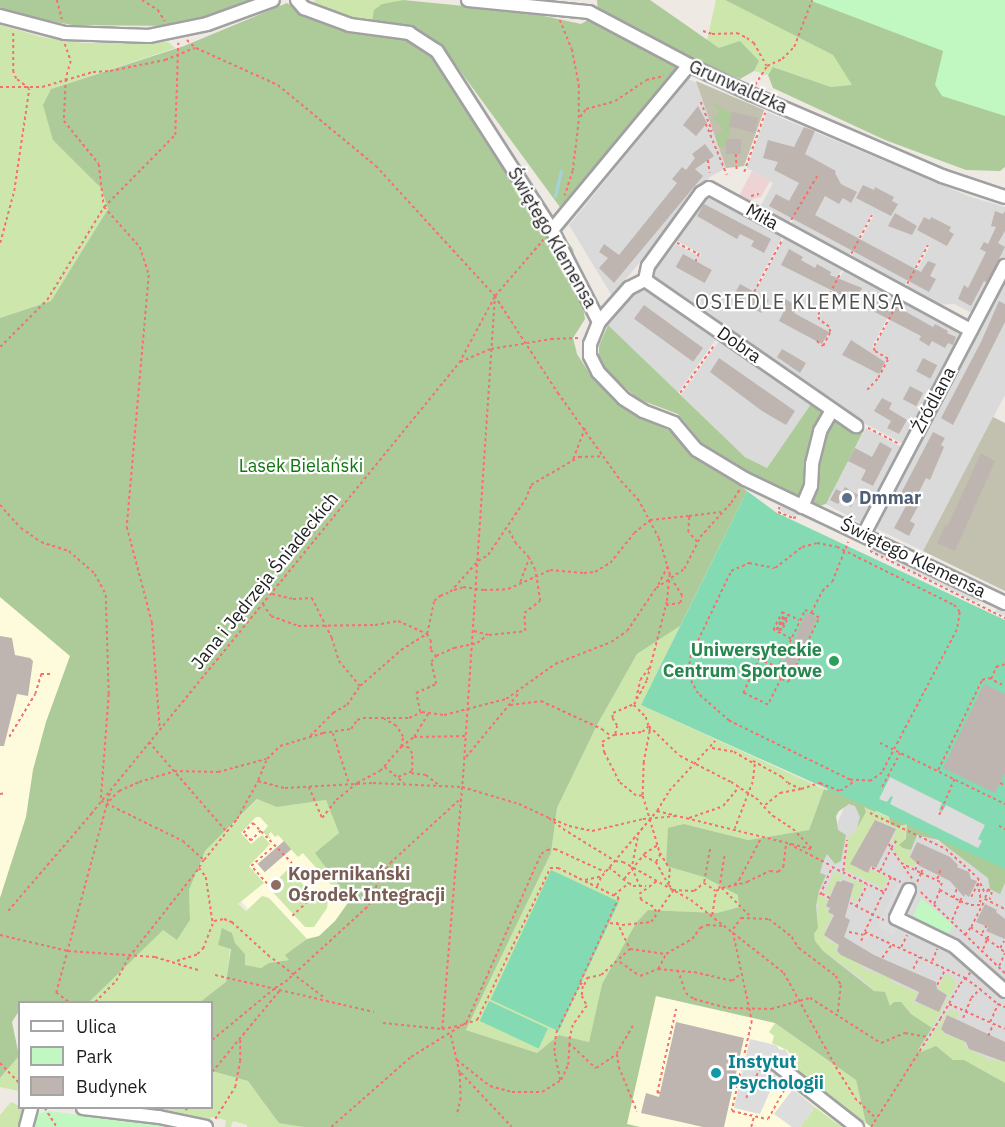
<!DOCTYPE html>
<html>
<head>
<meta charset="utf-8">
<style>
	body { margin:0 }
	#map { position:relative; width:1005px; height:1127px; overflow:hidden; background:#eee9e3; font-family:"IBM Plex Sans",sans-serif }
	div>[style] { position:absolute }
	.residential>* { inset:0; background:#dbdada; transform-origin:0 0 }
	.commercial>* { inset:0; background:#eed3d4 }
	.education>* { inset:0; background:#fdfbdc }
	.construction>* { inset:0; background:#c2c0af }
	.grass>* { inset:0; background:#cde6ab }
	.forest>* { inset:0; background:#accb99 }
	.park>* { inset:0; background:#c1f7c1 }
	.pitch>* { inset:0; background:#84dab2; transform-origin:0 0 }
	.parking>* { inset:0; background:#ddd }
	.stream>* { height:3px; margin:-1.5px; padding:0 1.5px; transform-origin:1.5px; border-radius:1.5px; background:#a5d2da }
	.building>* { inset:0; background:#beb5b0; transform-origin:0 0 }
	.path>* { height:1.5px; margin-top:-0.75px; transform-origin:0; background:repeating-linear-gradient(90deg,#f3716e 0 3px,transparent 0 6px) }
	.roads { filter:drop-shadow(2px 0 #a1a1a1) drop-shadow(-2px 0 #a1a1a1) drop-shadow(0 2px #a1a1a1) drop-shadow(0 -2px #a1a1a1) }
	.street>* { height:12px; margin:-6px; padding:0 6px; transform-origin:6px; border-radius:6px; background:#fff }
	.dots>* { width:16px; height:16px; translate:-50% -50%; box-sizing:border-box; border:3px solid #fff; border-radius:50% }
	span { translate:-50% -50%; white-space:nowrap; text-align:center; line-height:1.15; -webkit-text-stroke:4.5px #fff; paint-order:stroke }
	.street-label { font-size:18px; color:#1d1d1d }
	.park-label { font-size:18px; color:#107610 }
	.service-label { font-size:18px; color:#4e5e75; font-weight:700 }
	.left { translate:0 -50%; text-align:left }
	.leisure-label { font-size:18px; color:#27864d; font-weight:700 }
	.right { translate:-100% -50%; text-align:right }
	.education-label { font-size:18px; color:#785e54; font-weight:700 }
	.culture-label { font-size:18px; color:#0d838f; font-weight:700 }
	.neighbourhood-label { font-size:20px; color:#505050; letter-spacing:1.5px }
	.legend { position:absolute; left:18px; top:1001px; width:195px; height:108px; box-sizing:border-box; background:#fff; border:2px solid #a5a5a5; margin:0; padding:8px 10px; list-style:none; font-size:18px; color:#1d1d1d }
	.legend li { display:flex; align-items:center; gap:12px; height:30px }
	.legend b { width:30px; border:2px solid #a5a5a5 }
</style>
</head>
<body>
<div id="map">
	<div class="residential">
		<div style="clip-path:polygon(688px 79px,764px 110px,744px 166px,726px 168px,710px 177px,612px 296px,569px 225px)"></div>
		<div style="clip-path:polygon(767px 112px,971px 197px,1005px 207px,1005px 256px,976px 315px,954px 304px,937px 305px,906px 289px,930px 246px,928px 244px,904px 287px,851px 258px,874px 215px,872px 214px,848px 257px,790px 226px,814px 183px,811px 182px,788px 225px,759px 209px,773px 183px,747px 168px)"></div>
		<div style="clip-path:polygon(703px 194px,782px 237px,757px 284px,759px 285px,784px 238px,842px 269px,817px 316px,819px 317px,844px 270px,898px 299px,872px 346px,875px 347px,900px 300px,953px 329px,958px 334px,958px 341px,904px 444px,867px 425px,655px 277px,654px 271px,676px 244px,700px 257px,701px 254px,670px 237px)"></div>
		<div style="clip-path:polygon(1005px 273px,1005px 395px,923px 551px,875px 528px,984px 320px,983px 314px)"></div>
		<div style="clip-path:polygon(645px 289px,716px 339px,678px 393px,608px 325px,635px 291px)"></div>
		<div style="clip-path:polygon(719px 341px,811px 404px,767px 468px,745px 457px,681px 395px)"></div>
		<div style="left:866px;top:428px;width:41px;height:86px;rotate:28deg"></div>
		<div style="clip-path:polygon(848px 799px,1005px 873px,1005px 1093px,917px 1051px,784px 946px)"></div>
	</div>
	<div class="commercial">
		<div style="clip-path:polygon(752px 171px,770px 181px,761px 197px,753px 199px,750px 204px,738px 198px)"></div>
	</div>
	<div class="education">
		<div style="clip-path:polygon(0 597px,70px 656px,46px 722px,33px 770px,26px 817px,0 898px)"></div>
		<div style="clip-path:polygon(256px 801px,357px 913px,296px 967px,245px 911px,248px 909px,241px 901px,238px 904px,207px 861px)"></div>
		<div style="clip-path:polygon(602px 984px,775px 1023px,871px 1127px,570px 1127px)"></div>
	</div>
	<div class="construction">
		<div style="clip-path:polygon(696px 81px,764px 110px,744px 166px,726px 168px)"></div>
		<div style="clip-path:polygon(993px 417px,1005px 423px,1005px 591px,923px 551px)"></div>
	</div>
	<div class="grass">
		<div style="clip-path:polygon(315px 0,403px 0,382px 4px,372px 22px,353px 19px,313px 5px)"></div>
		<div style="clip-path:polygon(716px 0,725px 0,833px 55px,853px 86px,831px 87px,774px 67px,767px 75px,754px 71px,759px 61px,719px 48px,707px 40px)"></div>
		<div style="clip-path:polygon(0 25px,42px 37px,83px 43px,168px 42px,175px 48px,51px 89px,53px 139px,101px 188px,108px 209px,51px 301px,0 318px)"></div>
		<div style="clip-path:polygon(680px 626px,641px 705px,824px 789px,809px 830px,748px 840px,684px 824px,666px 866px,704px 877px,739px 895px,739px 907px,717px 913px,648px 910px,636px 923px,602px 984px,589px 1042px,559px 1035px,537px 1053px,466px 1030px,551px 853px,557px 808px,597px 725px,637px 654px)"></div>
		<div style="clip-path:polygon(258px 799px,277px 807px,326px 800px,339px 833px,316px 854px,350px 899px,348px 903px,303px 853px,298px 857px,278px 835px,275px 837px,271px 832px,269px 834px,270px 839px,263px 832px,268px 826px,260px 817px,256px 817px,241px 833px,251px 844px,262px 835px,270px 844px,249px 866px,264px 883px,238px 904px,246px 911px,262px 896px,269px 898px,307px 939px,286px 955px,289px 960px,269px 963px,261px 968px,245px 965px,245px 954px,235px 943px,232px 933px,226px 983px,200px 1002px,89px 1002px,163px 929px,177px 940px,190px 920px,189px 890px,205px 851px)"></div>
		<div style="clip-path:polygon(864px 807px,907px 824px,903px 848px,911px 850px,909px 857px,912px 855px,916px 861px,915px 865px,909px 866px,902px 862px,894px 850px,896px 843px,892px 841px,897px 828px,892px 830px,893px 827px,875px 819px,877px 822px,868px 835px,865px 835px,867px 837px,865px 842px,862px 842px,864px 844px,855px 858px,853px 857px,855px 859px,853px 865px,850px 864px,868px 873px,870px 869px,887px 877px,884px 888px,845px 870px,848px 839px,857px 828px)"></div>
		<div style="clip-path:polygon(288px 869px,320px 902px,326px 896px,328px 899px,327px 908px,314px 927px,305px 927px,269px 888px)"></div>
		<div style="clip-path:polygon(834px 872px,864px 884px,856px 903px,855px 899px,848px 896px,851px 896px,855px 884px,843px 876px,840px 881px,837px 880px,829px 896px,825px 893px)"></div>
		<div style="clip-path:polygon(818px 895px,828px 899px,825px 906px,829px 908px,827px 912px,832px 915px,823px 935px,828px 938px,827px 941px,838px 944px,835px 952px,860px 963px,863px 969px,889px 977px,892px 982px,913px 991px,918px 991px,913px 1003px,922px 1003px,922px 1005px,934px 1010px,936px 1006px,942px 1008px,948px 995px,938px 989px,943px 978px,948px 974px,957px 983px,932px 1028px,911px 1014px,907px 1007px,891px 1006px,860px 977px,823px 951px,815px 941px,814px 934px,818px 928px)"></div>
		<div style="clip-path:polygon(952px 1010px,959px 1013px,956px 1019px,947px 1014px,940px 1029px,945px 1034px,966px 1040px,964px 1045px,968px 1049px,989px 1059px,1005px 1061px,1005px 1083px,964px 1060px,953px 1060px,936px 1046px,920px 1052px,948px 1011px)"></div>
		<div style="clip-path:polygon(775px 1023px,856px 1080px,866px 1123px,798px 1070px,795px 1073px,792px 1070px,796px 1064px,787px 1050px,772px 1043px,774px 1036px,769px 1032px)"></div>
		<div style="clip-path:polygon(19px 1056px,19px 1091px,0 1087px,0 1078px)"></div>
		<div style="clip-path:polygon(212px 1071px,248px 1081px,279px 1122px,304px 1127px,247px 1127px,247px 1125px,233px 1121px,231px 1127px,225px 1127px,226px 1120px,211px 1117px,209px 1123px,126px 1108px,212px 1108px)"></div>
		<div style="clip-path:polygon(11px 1102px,24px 1108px,20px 1127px,0 1127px,0 1115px)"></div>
		<div style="clip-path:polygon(815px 1107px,835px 1122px,842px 1127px,800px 1127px)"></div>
	</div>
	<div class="forest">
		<div style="clip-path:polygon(0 0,254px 0,175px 26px,72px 25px,0 12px)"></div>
		<div style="clip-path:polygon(403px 0,526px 12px,581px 24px,598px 14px,597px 0,650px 0,719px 48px,740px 41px,759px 61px,754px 71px,740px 79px,696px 60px,565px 214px,442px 46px,409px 26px,372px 22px,374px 10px,382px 4px)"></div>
		<div style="clip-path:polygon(725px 0,1005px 0,1005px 167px,1000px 171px,966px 170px,885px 140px,773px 88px,768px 75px,773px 67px,831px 87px,852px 85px,833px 55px)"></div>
		<div style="clip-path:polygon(287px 3px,299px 12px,349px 30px,408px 37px,433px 55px,573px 249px,585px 319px,573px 338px,577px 354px,591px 376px,618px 403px,652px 423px,668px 430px,747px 491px,680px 626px,637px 654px,597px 725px,557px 808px,551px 853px,466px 1030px,537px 1053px,559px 1035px,589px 1042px,602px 984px,636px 923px,648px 910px,717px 913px,739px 907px,738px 895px,704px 877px,666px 866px,668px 828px,684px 824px,748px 840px,809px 830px,824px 789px,827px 790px,831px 787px,839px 790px,846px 784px,858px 799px,867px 792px,874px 802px,882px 803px,889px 799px,892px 800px,890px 804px,904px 811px,902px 814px,907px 819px,914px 819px,922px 824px,927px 822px,978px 848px,982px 841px,985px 843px,989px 857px,1005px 862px,1005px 883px,1000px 894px,990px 889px,988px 878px,938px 840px,917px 835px,911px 850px,903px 848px,899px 845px,906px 839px,907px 824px,896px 827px,890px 823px,889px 814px,879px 809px,875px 812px,864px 807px,866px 812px,857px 828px,860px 817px,855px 806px,849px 804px,839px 811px,836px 816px,838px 830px,846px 835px,841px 861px,835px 864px,827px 854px,823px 862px,820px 873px,826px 875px,819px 891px,816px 906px,818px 928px,814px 934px,815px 941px,823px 951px,874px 991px,885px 992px,890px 1006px,894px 1002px,901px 1002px,911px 1014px,932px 1028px,918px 1050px,921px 1052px,936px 1046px,953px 1060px,964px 1060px,1005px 1083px,1005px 1127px,871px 1127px,866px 1123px,856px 1080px,775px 1023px,656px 996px,627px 1124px,640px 1127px,304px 1127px,279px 1123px,248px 1081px,212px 1071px,212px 1002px,200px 1002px,226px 982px,231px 949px,218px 945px,222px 928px,232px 933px,235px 943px,245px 954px,245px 965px,261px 968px,269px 963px,289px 960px,285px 955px,307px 939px,319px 936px,335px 921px,350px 900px,315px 853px,339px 833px,326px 800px,277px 807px,257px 799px,205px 851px,189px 890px,190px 920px,177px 940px,163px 930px,89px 1002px,20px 1002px,19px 1011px,12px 1022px,19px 1056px,0 1078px,0 898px,26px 817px,33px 770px,46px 722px,70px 656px,0 597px,0 318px,51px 301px,108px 209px,101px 188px,53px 140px,43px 105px,51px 89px,184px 46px)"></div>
		<div style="clip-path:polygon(714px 102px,724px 110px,732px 112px,727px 148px,718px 146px,715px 136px,723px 129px,713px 117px,720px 113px,713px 104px)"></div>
		<div style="clip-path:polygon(608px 325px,745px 457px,767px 468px,811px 404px,862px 434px,826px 504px,816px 507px,751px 475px,707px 449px,678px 414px,638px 399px,607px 371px,599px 357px,599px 346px)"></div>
	</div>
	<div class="park">
		<div style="clip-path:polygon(809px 0,1005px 0,1005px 116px,942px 96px,935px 85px,943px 51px)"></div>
		<div style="clip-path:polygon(921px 898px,953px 925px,948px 934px,913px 916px)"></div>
		<div style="clip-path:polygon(49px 1111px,158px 1125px,163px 1127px,29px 1127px,37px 1114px)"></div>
	</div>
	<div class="pitch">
		<div style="clip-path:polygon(747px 491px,777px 513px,1005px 620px,1005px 869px,641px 705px)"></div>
		<div style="left:551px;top:870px;width:75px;height:143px;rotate:25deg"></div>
		<div style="left:489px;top:1001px;width:65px;height:22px;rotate:25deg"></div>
	</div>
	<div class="parking">
		<div style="clip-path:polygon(783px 504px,856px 535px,1005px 608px,1005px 616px,995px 612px,997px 608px,980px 600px,978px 603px,871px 551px,872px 547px,854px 539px,796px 514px,794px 517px,780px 511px)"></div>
		<div style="clip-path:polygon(890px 777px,942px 803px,939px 810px,942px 812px,946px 805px,985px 825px,978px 839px,982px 841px,978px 848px,890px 804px,893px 797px,891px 796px,887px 802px,879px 799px)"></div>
		<div style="clip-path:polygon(898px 883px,920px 894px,909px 918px,903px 916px,894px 935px,877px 927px)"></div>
		<div style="clip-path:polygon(750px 1039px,776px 1045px,780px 1050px,785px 1049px,795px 1065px,791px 1070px,786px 1065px,778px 1073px,760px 1114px,734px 1108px)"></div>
		<div style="clip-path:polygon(793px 1089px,815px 1107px,800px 1127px,792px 1127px,774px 1114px)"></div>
	</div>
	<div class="stream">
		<div style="left:555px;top:196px;width:26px;rotate:-77deg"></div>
	</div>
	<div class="building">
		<div style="clip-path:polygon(698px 106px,707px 123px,696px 136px,683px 125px)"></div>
		<div style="left:732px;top:112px;width:27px;height:15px;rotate:13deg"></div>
		<div style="clip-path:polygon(804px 127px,815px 131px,805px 154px,836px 171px,835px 173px,841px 184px,857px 192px,851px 203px,843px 198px,839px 204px,825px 196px,815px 215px,921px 272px,928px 261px,936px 264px,930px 276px,936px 279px,929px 292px,769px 206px,776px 194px,789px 201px,799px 183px,774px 170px,778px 162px,763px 158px,768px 140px,794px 147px)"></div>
		<div style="left:726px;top:139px;width:15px;height:15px"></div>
		<div style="clip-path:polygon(705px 144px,714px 156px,695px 169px,703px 176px,614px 283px,599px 268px,608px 258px,599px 252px,604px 244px,619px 255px,677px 183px,672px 179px,682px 167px,686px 170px,695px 158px,692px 154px)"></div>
		<div style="clip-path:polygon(863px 185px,874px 190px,875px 187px,894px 197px,892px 201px,898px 204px,891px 216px,856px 198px)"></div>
		<div style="clip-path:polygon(704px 204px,771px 239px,764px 253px,751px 246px,754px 241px,740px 234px,737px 239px,697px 216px)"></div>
		<div style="clip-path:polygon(995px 211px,1003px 214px,1005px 211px,1005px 231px,998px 243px,1005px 247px,987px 283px,984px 281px,971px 306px,958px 299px,964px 285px,968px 288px,986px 252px,980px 249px,984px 242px,988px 244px,996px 227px,991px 226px)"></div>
		<div style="clip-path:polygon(895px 213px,917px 226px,912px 235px,888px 226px)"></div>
		<div style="clip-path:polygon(924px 217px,930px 220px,931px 217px,951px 227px,949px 231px,954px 234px,947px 246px,917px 230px)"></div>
		<div style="clip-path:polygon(789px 249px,803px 257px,801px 260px,815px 268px,817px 264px,831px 272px,830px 275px,862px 288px,855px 302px,781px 265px)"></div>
		<div style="left:683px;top:254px;width:33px;height:15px;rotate:29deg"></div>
		<div style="left:740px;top:284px;width:33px;height:15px;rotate:29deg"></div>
		<div style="clip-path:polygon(876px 295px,933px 327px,935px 324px,948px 331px,947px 333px,956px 337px,953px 345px,948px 343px,945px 348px,932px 341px,929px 346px,919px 340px,921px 336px,869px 309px)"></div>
		<div style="clip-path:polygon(783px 298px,798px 306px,794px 313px,829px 332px,822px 344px,779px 321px,785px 309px,779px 306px)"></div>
		<div style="clip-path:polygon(999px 301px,1005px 304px,1005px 322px,953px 425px,941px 418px,981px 342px)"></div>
		<div style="left:644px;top:305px;width:73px;height:17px;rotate:36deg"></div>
		<div style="clip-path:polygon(851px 340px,885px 362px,879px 374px,842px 355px)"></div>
		<div style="clip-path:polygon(782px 349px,806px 363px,800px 373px,777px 357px)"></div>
		<div style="clip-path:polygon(719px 358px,795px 411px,786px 425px,762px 411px,710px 372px)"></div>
		<div style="left:923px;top:358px;width:16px;height:15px;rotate:27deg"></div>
		<div style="left:910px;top:386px;width:15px;height:15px;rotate:28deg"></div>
		<div style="clip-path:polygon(882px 398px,892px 403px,889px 409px,907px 420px,899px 434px,887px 428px,891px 421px,874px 411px)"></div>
		<div style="clip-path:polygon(933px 432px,945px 438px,941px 445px,944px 447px,930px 480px,926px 478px,916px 498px,921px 501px,910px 521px,915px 524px,909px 536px,894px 528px,907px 504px,898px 499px)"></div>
		<div style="clip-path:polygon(880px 442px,892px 449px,873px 486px,861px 480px,866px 470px,848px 461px,855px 448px,872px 457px)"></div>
		<div style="clip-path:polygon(981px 453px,995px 461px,955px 551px,937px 543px,946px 524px,948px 525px)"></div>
		<div style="clip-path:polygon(845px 487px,858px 495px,851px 507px,840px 501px,838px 504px,830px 500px,836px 489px,842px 492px)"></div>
		<div style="left:806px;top:613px;width:12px;height:67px;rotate:24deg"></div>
		<div style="clip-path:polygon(0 636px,12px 638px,15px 655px,30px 658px,33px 661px,28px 696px,17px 694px,4px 746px,0 746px)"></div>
		<div style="clip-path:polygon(984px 684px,1005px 694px,1005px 773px,995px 793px,943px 768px)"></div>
		<div style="clip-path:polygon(875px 820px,896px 829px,876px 868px,871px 866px,868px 873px,850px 864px)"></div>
		<div style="left:284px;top:841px;width:11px;height:35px;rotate:49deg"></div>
		<div style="clip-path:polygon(917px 842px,950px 857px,958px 865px,957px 867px,969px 872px,971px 879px,977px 881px,969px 897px,965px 894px,964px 897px,950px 881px,920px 866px,910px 857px)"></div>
		<div style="clip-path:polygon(843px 880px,854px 884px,845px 917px,850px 920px,844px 937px,874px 955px,936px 982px,937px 989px,947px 995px,939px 1012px,915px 1001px,919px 992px,841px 955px,837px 951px,839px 945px,824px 935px,834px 915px,828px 912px,830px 908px,826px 906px,837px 881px,841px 882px)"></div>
		<div style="clip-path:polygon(985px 904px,997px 910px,996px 912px,1005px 919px,1005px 939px,986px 931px,988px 927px,976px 922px)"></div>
		<div style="clip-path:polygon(947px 1015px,1005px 1042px,1005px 1062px,969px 1049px,966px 1042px,945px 1033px,941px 1029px)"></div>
		<div style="clip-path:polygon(676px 1022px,744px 1038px,724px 1127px,703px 1127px,641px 1113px,646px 1093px,659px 1097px)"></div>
	</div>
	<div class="path">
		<div style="left:57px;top:0;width:20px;rotate:75deg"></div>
		<div style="left:142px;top:0;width:19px;rotate:32deg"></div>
		<div style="left:158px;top:10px;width:13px;rotate:58deg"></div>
		<div style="left:560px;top:20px;width:31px;rotate:68deg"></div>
		<div style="left:572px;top:49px;width:37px;rotate:79deg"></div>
		<div style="left:579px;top:85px;width:36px;rotate:90deg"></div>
		<div style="left:579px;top:121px;width:50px;rotate:96.8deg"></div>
		<div style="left:573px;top:171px;width:26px;rotate:108deg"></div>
		<div style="left:703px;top:31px;width:9px;rotate:18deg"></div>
		<div style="left:712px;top:34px;width:25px;rotate:-2deg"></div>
		<div style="left:737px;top:33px;width:11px;rotate:27deg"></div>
		<div style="left:747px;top:38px;width:9px;rotate:36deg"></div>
		<div style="left:754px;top:43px;width:26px;rotate:61deg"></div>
		<div style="left:187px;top:40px;width:12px;rotate:42deg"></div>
		<div style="left:196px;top:48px;width:90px;rotate:24.3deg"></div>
		<div style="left:278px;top:85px;width:127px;rotate:39.6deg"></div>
		<div style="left:376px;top:166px;width:176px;rotate:47.5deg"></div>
		<div style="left:495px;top:296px;width:116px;rotate:57deg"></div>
		<div style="left:558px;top:393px;width:108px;rotate:54.4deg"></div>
		<div style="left:621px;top:481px;width:25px;rotate:47deg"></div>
		<div style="left:638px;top:499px;width:44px;rotate:61.7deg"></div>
		<div style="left:659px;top:538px;width:38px;rotate:73deg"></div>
		<div style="left:670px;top:574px;width:28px;rotate:96deg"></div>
		<div style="left:667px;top:602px;width:81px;rotate:104.2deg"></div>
		<div style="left:647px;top:681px;width:27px;rotate:118deg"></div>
		<div style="left:634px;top:705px;width:17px;rotate:45deg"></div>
		<div style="left:646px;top:717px;width:15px;rotate:74deg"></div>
		<div style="left:650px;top:731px;width:32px;rotate:101deg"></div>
		<div style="left:644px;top:762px;width:34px;rotate:92deg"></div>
		<div style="left:643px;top:796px;width:59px;rotate:73.4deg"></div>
		<div style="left:660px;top:853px;width:19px;rotate:58deg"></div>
		<div style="left:670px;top:869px;width:16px;rotate:94deg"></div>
		<div style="left:669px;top:885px;width:6px;rotate:51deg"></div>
		<div style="left:65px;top:44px;width:18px;rotate:71deg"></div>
		<div style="left:71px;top:61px;width:19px;rotate:106deg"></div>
		<div style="left:66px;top:79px;width:42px;rotate:92.7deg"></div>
		<div style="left:64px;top:121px;width:55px;rotate:50.9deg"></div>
		<div style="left:99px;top:164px;width:43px;rotate:83.4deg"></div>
		<div style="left:104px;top:207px;width:54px;rotate:48deg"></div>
		<div style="left:140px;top:247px;width:29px;rotate:72deg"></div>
		<div style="left:149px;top:275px;width:253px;rotate:95deg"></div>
		<div style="left:127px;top:527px;width:98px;rotate:75.3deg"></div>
		<div style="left:152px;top:622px;width:106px;rotate:85.7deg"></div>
		<div style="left:755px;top:85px;width:22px;rotate:-58deg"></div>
		<div style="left:767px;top:66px;width:17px;rotate:-25deg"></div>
		<div style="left:782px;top:59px;width:17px;rotate:-45deg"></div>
		<div style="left:794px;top:47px;width:50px;rotate:-69deg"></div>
		<div style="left:0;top:87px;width:42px"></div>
		<div style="left:42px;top:87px;width:53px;rotate:-16.4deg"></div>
		<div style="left:93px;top:72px;width:17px;rotate:-3deg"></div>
		<div style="left:110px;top:71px;width:56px;rotate:-11.3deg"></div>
		<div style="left:165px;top:60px;width:32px;rotate:-22deg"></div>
		<div style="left:701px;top:102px;width:31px;rotate:69deg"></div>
		<div style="left:712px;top:131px;width:2px;rotate:153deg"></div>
		<div style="left:580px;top:117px;width:10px;rotate:-53deg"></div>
		<div style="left:586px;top:109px;width:30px;rotate:-15deg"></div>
		<div style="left:615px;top:101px;width:37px;rotate:-34deg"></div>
		<div style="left:646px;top:80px;width:18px;rotate:-13deg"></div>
		<div style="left:706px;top:124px;width:55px;rotate:67.6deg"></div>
		<div style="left:736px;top:154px;width:18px;rotate:87deg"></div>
		<div style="left:708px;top:160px;width:13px;rotate:81deg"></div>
		<div style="left:744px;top:172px;width:63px;rotate:-70.4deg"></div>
		<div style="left:751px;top:196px;width:8px;rotate:-14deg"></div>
		<div style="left:791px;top:220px;width:51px;rotate:-59.4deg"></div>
		<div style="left:0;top:243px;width:54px;rotate:-74.9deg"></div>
		<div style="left:14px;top:191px;width:103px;rotate:-81.6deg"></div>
		<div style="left:29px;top:89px;width:16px;rotate:-142deg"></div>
		<div style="left:16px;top:79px;width:8px;rotate:-113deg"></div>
		<div style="left:13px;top:72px;width:40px;rotate:-90deg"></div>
		<div style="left:677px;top:243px;width:25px;rotate:27deg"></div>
		<div style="left:699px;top:254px;width:8px;rotate:113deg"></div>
		<div style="left:851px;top:254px;width:44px;rotate:-61.7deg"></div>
		<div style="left:907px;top:284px;width:44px;rotate:-61.7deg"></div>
		<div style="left:754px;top:292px;width:59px;rotate:-61.7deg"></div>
		<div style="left:817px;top:341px;width:8px;rotate:40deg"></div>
		<div style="left:823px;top:346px;width:16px;rotate:-63deg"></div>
		<div style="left:830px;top:332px;width:5px;rotate:-101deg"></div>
		<div style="left:829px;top:327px;width:12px;rotate:-145deg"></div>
		<div style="left:819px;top:320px;width:5px;rotate:-101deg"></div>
		<div style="left:818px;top:315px;width:47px;rotate:-61.8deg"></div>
		<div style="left:0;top:347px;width:66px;rotate:-45deg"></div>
		<div style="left:47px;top:300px;width:109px;rotate:-58.5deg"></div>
		<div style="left:104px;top:207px;width:101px;rotate:-45.4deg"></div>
		<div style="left:175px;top:135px;width:92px;rotate:-88.1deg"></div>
		<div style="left:460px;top:362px;width:34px;rotate:-23deg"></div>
		<div style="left:491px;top:349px;width:61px;rotate:-9.5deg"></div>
		<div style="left:551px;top:339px;width:29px;rotate:-2deg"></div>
		<div style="left:867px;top:390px;width:16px;rotate:-47deg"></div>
		<div style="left:878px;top:378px;width:21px;rotate:-62deg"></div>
		<div style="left:888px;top:359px;width:16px;rotate:-150deg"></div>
		<div style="left:874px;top:351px;width:5px;rotate:-90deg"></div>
		<div style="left:874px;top:346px;width:48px;rotate:-61.3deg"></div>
		<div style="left:680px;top:393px;width:60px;rotate:-54.5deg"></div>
		<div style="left:868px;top:428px;width:34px;rotate:27deg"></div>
		<div style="left:573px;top:459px;width:34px;rotate:-69deg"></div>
		<div style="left:0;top:505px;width:31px;rotate:48deg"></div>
		<div style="left:21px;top:528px;width:24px;rotate:35deg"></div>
		<div style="left:41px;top:542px;width:29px;rotate:18deg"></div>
		<div style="left:69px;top:551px;width:35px;rotate:41deg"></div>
		<div style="left:95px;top:574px;width:24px;rotate:62deg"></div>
		<div style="left:106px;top:595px;width:99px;rotate:88.3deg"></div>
		<div style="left:109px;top:694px;width:107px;rotate:94.3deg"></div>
		<div style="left:101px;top:801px;width:91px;rotate:26deg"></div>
		<div style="left:183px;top:841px;width:28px;rotate:42deg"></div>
		<div style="left:204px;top:860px;width:9px;rotate:122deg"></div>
		<div style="left:780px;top:507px;width:5px;rotate:112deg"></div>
		<div style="left:778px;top:512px;width:16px;rotate:22deg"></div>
		<div style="left:793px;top:518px;width:4px;rotate:-14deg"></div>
		<div style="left:697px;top:542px;width:13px;rotate:-132deg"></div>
		<div style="left:688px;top:532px;width:16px;rotate:-86deg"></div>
		<div style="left:689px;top:516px;width:32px;rotate:-7deg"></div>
		<div style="left:817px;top:543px;width:20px;rotate:11deg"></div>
		<div style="left:837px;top:547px;width:131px;rotate:26.4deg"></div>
		<div style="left:954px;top:605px;width:9px;rotate:49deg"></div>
		<div style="left:960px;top:612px;width:18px;rotate:99deg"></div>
		<div style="left:957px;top:630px;width:161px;rotate:117.7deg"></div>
		<div style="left:882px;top:773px;width:14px;rotate:144deg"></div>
		<div style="left:871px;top:781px;width:21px;rotate:-177deg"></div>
		<div style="left:850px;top:780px;width:135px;rotate:-154deg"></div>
		<div style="left:729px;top:721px;width:41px;rotate:-138.9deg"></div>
		<div style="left:698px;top:694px;width:21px;rotate:-119deg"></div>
		<div style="left:688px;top:676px;width:19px;rotate:-84deg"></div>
		<div style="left:690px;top:657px;width:95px;rotate:-64.5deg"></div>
		<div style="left:731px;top:571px;width:20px;rotate:-24deg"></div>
		<div style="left:749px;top:563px;width:26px;rotate:11deg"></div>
		<div style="left:775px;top:568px;width:34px;rotate:-38deg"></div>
		<div style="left:802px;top:547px;width:16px;rotate:-15deg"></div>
		<div style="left:870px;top:551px;width:151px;rotate:26.4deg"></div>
		<div style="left:520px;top:582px;width:25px;rotate:-69deg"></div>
		<div style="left:658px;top:585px;width:22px;rotate:-63deg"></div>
		<div style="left:454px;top:590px;width:9px;rotate:-18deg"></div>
		<div style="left:463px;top:587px;width:21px;rotate:8deg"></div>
		<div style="left:484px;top:590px;width:24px;rotate:-2deg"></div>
		<div style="left:508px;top:589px;width:46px;rotate:-24.3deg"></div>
		<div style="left:550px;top:570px;width:34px;rotate:5deg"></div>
		<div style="left:584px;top:573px;width:11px;rotate:-5deg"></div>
		<div style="left:595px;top:572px;width:17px;rotate:-31deg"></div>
		<div style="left:610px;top:563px;width:38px;rotate:-51deg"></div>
		<div style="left:634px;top:533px;width:21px;rotate:-39deg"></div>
		<div style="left:650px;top:520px;width:39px;rotate:-6deg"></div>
		<div style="left:272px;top:594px;width:22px;rotate:13deg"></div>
		<div style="left:293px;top:599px;width:19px;rotate:-3deg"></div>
		<div style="left:312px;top:598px;width:45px;rotate:63.4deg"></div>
		<div style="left:332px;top:638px;width:24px;rotate:73deg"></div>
		<div style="left:339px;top:661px;width:33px;rotate:50deg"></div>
		<div style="left:263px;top:604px;width:14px;rotate:56deg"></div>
		<div style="left:271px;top:616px;width:29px;rotate:20deg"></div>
		<div style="left:298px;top:626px;width:77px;rotate:-0.7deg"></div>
		<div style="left:375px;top:625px;width:23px;rotate:-10deg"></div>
		<div style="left:398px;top:621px;width:32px;rotate:24deg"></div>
		<div style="left:427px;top:634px;width:7px;rotate:56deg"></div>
		<div style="left:431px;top:640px;width:10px;rotate:90deg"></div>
		<div style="left:431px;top:650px;width:8px;rotate:50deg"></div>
		<div style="left:666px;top:605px;width:14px;rotate:-8deg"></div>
		<div style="left:680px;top:603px;width:7px;rotate:-74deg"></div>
		<div style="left:682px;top:596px;width:19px;rotate:-122deg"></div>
		<div style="left:783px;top:628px;width:12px;rotate:-66deg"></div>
		<div style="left:776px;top:630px;width:18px;rotate:-63deg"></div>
		<div style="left:777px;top:630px;width:17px;rotate:-62deg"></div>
		<div style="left:474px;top:631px;width:16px;rotate:15deg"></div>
		<div style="left:489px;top:635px;width:36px;rotate:-6deg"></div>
		<div style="left:525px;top:631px;width:18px;rotate:-93deg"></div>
		<div style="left:524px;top:613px;width:20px;rotate:-37deg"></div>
		<div style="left:540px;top:601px;width:31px;rotate:-99deg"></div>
		<div style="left:535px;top:570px;width:13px;rotate:-117deg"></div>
		<div style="left:529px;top:558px;width:19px;rotate:-133deg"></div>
		<div style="left:516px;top:544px;width:18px;rotate:-119deg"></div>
		<div style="left:779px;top:631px;width:17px;rotate:-66deg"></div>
		<div style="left:780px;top:631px;width:17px;rotate:-65deg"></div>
		<div style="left:791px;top:639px;width:20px;rotate:-153deg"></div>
		<div style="left:773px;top:630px;width:20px;rotate:-63deg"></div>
		<div style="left:782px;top:612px;width:19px;rotate:25deg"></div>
		<div style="left:782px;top:679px;width:7px;rotate:27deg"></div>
		<div style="left:788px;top:682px;width:71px;rotate:-64.2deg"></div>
		<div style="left:819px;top:618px;width:9px;rotate:-148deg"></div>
		<div style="left:991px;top:679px;width:13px;rotate:-67deg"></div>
		<div style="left:996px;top:667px;width:9px;rotate:-18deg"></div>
		<div style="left:636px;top:699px;width:19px;rotate:-78deg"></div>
		<div style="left:640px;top:680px;width:15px;rotate:-53deg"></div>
		<div style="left:769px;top:702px;width:27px;rotate:-63deg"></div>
		<div style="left:781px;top:678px;width:8px;rotate:-157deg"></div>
		<div style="left:774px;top:675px;width:72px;rotate:-64.5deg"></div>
		<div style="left:805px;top:610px;width:7px;rotate:27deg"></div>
		<div style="left:811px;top:613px;width:25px;rotate:-63deg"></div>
		<div style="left:822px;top:591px;width:13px;rotate:-42deg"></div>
		<div style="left:832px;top:582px;width:43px;rotate:-68.2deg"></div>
		<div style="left:510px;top:705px;width:31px;rotate:-7deg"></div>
		<div style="left:541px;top:701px;width:67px;rotate:24.7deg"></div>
		<div style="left:602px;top:729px;width:11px;rotate:38deg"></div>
		<div style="left:768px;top:705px;width:28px;rotate:-154deg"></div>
		<div style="left:743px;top:693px;width:38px;rotate:-65deg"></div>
		<div style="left:759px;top:659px;width:21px;rotate:23deg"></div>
		<div style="left:420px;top:712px;width:19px;rotate:-102deg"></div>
		<div style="left:416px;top:693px;width:22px;rotate:-24deg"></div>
		<div style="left:436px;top:684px;width:23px;rotate:-103deg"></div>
		<div style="left:431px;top:662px;width:8px;rotate:-50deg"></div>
		<div style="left:436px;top:656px;width:20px;rotate:-24deg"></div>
		<div style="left:454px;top:648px;width:24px;rotate:-12deg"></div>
		<div style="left:477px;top:643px;width:11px;rotate:-38deg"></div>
		<div style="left:333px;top:733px;width:52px;rotate:72.3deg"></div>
		<div style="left:615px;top:734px;width:8px;rotate:-76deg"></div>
		<div style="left:617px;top:726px;width:9px;rotate:-122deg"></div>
		<div style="left:612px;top:718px;width:5px;rotate:-79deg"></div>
		<div style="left:613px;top:713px;width:21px;rotate:-23deg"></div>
		<div style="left:310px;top:736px;width:33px;rotate:-45deg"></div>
		<div style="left:333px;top:713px;width:16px;rotate:-30deg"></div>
		<div style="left:347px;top:705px;width:23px;rotate:-56deg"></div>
		<div style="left:360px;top:686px;width:55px;rotate:-41.3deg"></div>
		<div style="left:401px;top:650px;width:31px;rotate:-32deg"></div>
		<div style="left:427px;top:634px;width:34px;rotate:-78deg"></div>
		<div style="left:434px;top:601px;width:8px;rotate:-40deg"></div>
		<div style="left:440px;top:596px;width:11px;rotate:-22deg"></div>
		<div style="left:450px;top:592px;width:42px;rotate:-47.9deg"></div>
		<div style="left:478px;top:561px;width:12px;rotate:-31deg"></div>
		<div style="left:488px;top:555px;width:66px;rotate:-56.1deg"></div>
		<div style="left:525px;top:500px;width:16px;rotate:-68deg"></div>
		<div style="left:531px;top:485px;width:56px;rotate:-30.3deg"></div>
		<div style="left:579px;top:457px;width:24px;rotate:-2deg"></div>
		<div style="left:9px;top:737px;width:50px;rotate:-58.8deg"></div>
		<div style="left:35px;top:694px;width:21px;rotate:-73deg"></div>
		<div style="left:41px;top:674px;width:10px"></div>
		<div style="left:414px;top:737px;width:52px;rotate:-1.1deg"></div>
		<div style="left:149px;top:742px;width:118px;rotate:49.1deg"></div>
		<div style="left:880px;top:743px;width:139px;rotate:26deg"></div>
		<div style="left:401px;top:747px;width:16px;rotate:-38deg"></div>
		<div style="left:414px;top:737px;width:27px;rotate:-59deg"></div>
		<div style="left:712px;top:748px;width:22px;rotate:10deg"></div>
		<div style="left:734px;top:752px;width:24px;rotate:30deg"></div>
		<div style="left:755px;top:764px;width:18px;rotate:96deg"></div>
		<div style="left:753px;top:782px;width:50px;rotate:111deg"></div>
		<div style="left:466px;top:757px;width:82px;rotate:-50.5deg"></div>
		<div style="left:753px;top:761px;width:33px;rotate:29deg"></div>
		<div style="left:782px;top:777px;width:8px;rotate:45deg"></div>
		<div style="left:788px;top:783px;width:14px;rotate:25deg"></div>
		<div style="left:801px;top:789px;width:20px;rotate:-18deg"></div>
		<div style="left:820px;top:783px;width:22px;rotate:22deg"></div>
		<div style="left:840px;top:791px;width:16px;rotate:-35deg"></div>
		<div style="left:385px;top:767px;width:25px;rotate:40deg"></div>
		<div style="left:938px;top:770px;width:100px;rotate:-63.9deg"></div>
		<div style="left:982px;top:680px;width:7px;rotate:-16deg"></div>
		<div style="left:989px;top:678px;width:18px;rotate:27deg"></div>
		<div style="left:411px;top:773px;width:15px;rotate:8deg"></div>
		<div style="left:426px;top:775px;width:16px;rotate:38deg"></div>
		<div style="left:398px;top:777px;width:15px;rotate:-23deg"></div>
		<div style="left:412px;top:771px;width:17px;rotate:-90deg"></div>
		<div style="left:412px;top:754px;width:7px;rotate:-117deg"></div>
		<div style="left:409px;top:748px;width:7px;rotate:-172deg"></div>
		<div style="left:258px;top:780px;width:23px;rotate:-67deg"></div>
		<div style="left:267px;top:759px;width:18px;rotate:-45deg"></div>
		<div style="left:280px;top:746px;width:45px;rotate:-16.8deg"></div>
		<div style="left:323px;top:733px;width:28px;rotate:-8deg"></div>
		<div style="left:351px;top:729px;width:11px;rotate:-56deg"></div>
		<div style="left:357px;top:720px;width:6px;rotate:-18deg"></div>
		<div style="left:363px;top:718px;width:46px"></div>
		<div style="left:409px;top:718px;width:14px;rotate:-25deg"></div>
		<div style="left:422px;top:712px;width:22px;rotate:8deg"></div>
		<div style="left:444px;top:715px;width:64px;rotate:-14.5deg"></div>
		<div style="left:506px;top:699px;width:60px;rotate:-35.5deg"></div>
		<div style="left:555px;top:664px;width:60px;rotate:-21.4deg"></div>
		<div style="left:611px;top:642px;width:19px;rotate:-35deg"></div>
		<div style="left:627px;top:631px;width:52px;rotate:-56deg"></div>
		<div style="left:656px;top:588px;width:34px;rotate:-34deg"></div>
		<div style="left:684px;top:569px;width:36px;rotate:-63deg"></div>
		<div style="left:700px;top:537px;width:46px;rotate:-47.6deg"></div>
		<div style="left:731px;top:503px;width:17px;rotate:-57deg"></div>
		<div style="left:1000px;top:783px;width:5px;rotate:22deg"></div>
		<div style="left:309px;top:787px;width:34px;rotate:67deg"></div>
		<div style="left:322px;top:818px;width:23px;rotate:-52deg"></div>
		<div style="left:336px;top:800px;width:27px;rotate:-39deg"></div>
		<div style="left:357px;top:783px;width:26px;rotate:-28deg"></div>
		<div style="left:380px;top:771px;width:32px;rotate:-49deg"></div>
		<div style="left:401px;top:747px;width:10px;rotate:-79deg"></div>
		<div style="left:403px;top:737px;width:13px;rotate:-122deg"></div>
		<div style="left:396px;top:726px;width:14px;rotate:-150deg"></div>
		<div style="left:882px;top:787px;width:38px;rotate:-62deg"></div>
		<div style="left:0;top:794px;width:6px;rotate:-9deg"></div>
		<div style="left:642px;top:796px;width:6px;rotate:180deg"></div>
		<div style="left:636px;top:796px;width:22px;rotate:-141deg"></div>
		<div style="left:619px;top:782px;width:33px;rotate:-117deg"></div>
		<div style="left:604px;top:753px;width:11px;rotate:-100deg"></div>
		<div style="left:602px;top:742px;width:14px;rotate:-30deg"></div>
		<div style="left:614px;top:735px;width:28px;rotate:-6deg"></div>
		<div style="left:642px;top:732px;width:9px;rotate:-41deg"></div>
		<div style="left:649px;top:726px;width:43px;rotate:44.1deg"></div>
		<div style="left:680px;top:756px;width:57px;rotate:27deg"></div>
		<div style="left:731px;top:782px;width:30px;rotate:33deg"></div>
		<div style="left:756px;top:798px;width:25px;rotate:47deg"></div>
		<div style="left:773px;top:816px;width:24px;rotate:33deg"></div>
		<div style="left:793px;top:829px;width:28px;rotate:46deg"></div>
		<div style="left:109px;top:801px;width:14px;rotate:-45deg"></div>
		<div style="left:119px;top:791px;width:22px;rotate:-24deg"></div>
		<div style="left:139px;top:782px;width:37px;rotate:-17deg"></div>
		<div style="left:174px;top:771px;width:44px;rotate:1.3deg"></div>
		<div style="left:218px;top:772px;width:50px;rotate:-15.2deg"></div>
		<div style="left:765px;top:805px;width:19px;rotate:-39deg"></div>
		<div style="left:780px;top:793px;width:21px;rotate:-11deg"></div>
		<div style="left:657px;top:811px;width:160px;rotate:13.8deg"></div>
		<div style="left:870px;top:813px;width:84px;rotate:25.3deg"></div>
		<div style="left:946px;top:849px;width:43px;rotate:42.2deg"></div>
		<div style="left:978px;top:878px;width:17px;rotate:65deg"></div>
		<div style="left:939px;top:815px;width:39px;rotate:-67deg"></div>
		<div style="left:689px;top:818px;width:36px;rotate:-19deg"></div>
		<div style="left:723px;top:806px;width:25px;rotate:-50deg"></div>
		<div style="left:553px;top:819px;width:17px;rotate:24deg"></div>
		<div style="left:569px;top:826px;width:24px;rotate:12deg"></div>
		<div style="left:592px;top:831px;width:52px;rotate:-13.2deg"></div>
		<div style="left:643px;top:819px;width:33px;rotate:-5deg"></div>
		<div style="left:999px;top:826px;width:7px;rotate:27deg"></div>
		<div style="left:261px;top:831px;width:14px;rotate:135deg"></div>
		<div style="left:251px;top:841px;width:11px;rotate:-135deg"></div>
		<div style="left:243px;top:833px;width:14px;rotate:-45deg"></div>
		<div style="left:253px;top:823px;width:56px;rotate:45.7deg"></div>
		<div style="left:639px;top:832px;width:37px;rotate:101deg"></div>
		<div style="left:632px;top:868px;width:20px;rotate:66deg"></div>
		<div style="left:789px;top:844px;width:48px;rotate:27.1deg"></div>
		<div style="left:889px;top:844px;width:4px;rotate:63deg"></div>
		<div style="left:891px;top:848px;width:9px;rotate:-54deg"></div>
		<div style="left:644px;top:856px;width:13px;rotate:27deg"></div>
		<div style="left:656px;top:862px;width:26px;rotate:61deg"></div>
		<div style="left:204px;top:860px;width:53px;rotate:-51.2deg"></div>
		<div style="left:237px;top:819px;width:43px;rotate:-61.1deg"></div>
		<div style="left:258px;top:781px;width:28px;rotate:15deg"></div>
		<div style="left:285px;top:788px;width:88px;rotate:-3.3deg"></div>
		<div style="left:373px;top:783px;width:89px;rotate:2.6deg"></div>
		<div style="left:462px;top:787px;width:59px;rotate:16.6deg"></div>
		<div style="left:519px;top:804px;width:33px;rotate:25deg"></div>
		<div style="left:549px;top:818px;width:18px;rotate:38deg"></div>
		<div style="left:563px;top:829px;width:61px;rotate:31.6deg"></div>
		<div style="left:615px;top:861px;width:8px;rotate:7deg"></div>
		<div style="left:623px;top:862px;width:78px;rotate:29.2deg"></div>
		<div style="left:691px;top:900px;width:118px;rotate:38.1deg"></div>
		<div style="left:784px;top:973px;width:107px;rotate:61deg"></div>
		<div style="left:836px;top:1067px;width:36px;rotate:58deg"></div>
		<div style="left:855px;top:1098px;width:29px;rotate:44deg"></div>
		<div style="left:656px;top:862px;width:9px;rotate:-63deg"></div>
		<div style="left:609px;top:867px;width:25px;rotate:40deg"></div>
		<div style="left:872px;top:868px;width:32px;rotate:26deg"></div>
		<div style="left:915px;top:870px;width:11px;rotate:-68deg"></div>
		<div style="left:843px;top:871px;width:31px;rotate:-83deg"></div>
		<div style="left:880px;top:871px;width:25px;rotate:-64deg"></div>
		<div style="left:891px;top:848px;width:18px;rotate:56deg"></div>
		<div style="left:624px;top:879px;width:32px;rotate:-51deg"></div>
		<div style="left:644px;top:854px;width:17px;rotate:-33deg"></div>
		<div style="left:912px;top:879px;width:19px;rotate:-125deg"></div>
		<div style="left:901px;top:863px;width:22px;rotate:27deg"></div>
		<div style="left:921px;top:873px;width:6px;rotate:-72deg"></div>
		<div style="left:937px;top:879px;width:9px;rotate:-69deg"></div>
		<div style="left:585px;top:880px;width:17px;rotate:-13deg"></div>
		<div style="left:602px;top:876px;width:85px;rotate:-49.8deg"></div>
		<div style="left:657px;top:811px;width:23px;rotate:-59deg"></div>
		<div style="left:669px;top:791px;width:68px;rotate:-47.4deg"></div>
		<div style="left:704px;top:882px;width:34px;rotate:-80deg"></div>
		<div style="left:917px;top:882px;width:10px;rotate:-66deg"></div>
		<div style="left:921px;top:873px;width:23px;rotate:25deg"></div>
		<div style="left:942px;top:883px;width:7px;rotate:106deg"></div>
		<div style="left:267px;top:884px;width:24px;rotate:-132deg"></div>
		<div style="left:251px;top:866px;width:30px;rotate:-41deg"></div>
		<div style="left:734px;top:885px;width:7px;rotate:-45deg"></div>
		<div style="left:739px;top:880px;width:47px;rotate:-62.4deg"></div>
		<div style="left:597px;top:886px;width:10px;rotate:-66deg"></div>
		<div style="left:722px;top:888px;width:26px;rotate:-13deg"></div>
		<div style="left:747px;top:882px;width:25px;rotate:-26deg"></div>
		<div style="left:770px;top:871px;width:8px;rotate:7deg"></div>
		<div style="left:778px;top:872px;width:7px;rotate:-45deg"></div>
		<div style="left:783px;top:867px;width:23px;rotate:-83deg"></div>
		<div style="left:719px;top:889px;width:33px;rotate:-81deg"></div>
		<div style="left:885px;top:891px;width:15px;rotate:-67deg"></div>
		<div style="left:921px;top:892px;width:117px;rotate:44deg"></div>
		<div style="left:822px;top:894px;width:9px;rotate:27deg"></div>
		<div style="left:614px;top:895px;width:19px;rotate:-39deg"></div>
		<div style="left:629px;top:883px;width:5px;rotate:37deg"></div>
		<div style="left:633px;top:886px;width:13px"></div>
		<div style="left:820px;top:895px;width:30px;rotate:-67deg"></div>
		<div style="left:832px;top:867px;width:58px;rotate:25.7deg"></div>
		<div style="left:884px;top:892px;width:44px;rotate:115.4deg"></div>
		<div style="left:865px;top:932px;width:110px;rotate:24.7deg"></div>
		<div style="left:965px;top:978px;width:19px;rotate:36deg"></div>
		<div style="left:971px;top:897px;width:16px;rotate:-63deg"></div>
		<div style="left:978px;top:883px;width:17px;rotate:80deg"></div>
		<div style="left:981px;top:900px;width:5px;rotate:112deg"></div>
		<div style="left:953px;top:898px;width:11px;rotate:-68deg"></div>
		<div style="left:985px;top:898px;width:9px;rotate:-72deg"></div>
		<div style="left:988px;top:889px;width:5px;rotate:37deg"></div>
		<div style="left:992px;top:892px;width:8px;rotate:104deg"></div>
		<div style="left:850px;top:903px;width:38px;rotate:27deg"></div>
		<div style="left:934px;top:904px;width:15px;rotate:-67deg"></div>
		<div style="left:940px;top:890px;width:23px;rotate:29deg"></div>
		<div style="left:960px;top:901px;width:6px;rotate:-72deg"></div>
		<div style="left:856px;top:907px;width:25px;rotate:-64deg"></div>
		<div style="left:8px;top:911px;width:128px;rotate:-49.4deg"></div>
		<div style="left:91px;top:814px;width:582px;rotate:-50.79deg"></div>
		<div style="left:459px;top:363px;width:76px;rotate:-61.8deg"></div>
		<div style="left:495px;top:296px;width:74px;rotate:-49.4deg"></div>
		<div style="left:656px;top:912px;width:6px;rotate:-121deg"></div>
		<div style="left:653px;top:907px;width:14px;rotate:-150deg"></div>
		<div style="left:641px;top:900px;width:6px;rotate:-108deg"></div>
		<div style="left:639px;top:894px;width:22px;rotate:-36deg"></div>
		<div style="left:712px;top:915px;width:24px;rotate:-81deg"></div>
		<div style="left:716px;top:891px;width:7px;rotate:-27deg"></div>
		<div style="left:722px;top:888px;width:42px;rotate:45deg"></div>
		<div style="left:292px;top:916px;width:41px;rotate:-43deg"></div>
		<div style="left:952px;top:920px;width:21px;rotate:-67deg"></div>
		<div style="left:960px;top:901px;width:12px;rotate:20deg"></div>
		<div style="left:971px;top:905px;width:10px"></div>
		<div style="left:214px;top:921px;width:10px;rotate:-11deg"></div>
		<div style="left:224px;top:919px;width:9px;rotate:21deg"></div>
		<div style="left:232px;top:922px;width:49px;rotate:42.5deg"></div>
		<div style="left:268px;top:955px;width:71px;rotate:37deg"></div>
		<div style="left:617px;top:922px;width:30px;rotate:64deg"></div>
		<div style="left:630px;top:949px;width:36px;rotate:8deg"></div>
		<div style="left:666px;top:954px;width:30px;rotate:-30deg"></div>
		<div style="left:692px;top:939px;width:14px;rotate:-54deg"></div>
		<div style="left:700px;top:928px;width:8px;rotate:-23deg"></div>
		<div style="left:707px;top:925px;width:18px;rotate:3deg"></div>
		<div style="left:610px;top:923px;width:12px;rotate:9deg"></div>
		<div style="left:622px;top:925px;width:29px;rotate:-6deg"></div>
		<div style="left:651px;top:922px;width:39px;rotate:-55deg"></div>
		<div style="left:673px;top:890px;width:21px;rotate:3deg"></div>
		<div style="left:694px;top:891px;width:13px;rotate:-39deg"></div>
		<div style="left:704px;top:883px;width:14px;rotate:34deg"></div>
		<div style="left:971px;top:927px;width:31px;rotate:-63deg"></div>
		<div style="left:985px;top:899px;width:22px;rotate:27deg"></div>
		<div style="left:733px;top:929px;width:14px;rotate:-54deg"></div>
		<div style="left:741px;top:918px;width:28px;rotate:2deg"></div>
		<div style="left:769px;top:919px;width:29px;rotate:38deg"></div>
		<div style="left:792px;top:937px;width:13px;rotate:58deg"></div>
		<div style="left:799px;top:948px;width:46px;rotate:37.1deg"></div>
		<div style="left:836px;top:976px;width:10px;rotate:61deg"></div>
		<div style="left:841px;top:985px;width:29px;rotate:96deg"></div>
		<div style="left:733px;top:932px;width:91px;rotate:77.9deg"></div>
		<div style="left:752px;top:1021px;width:92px;rotate:102.5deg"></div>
		<div style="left:732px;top:1111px;width:37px;rotate:13deg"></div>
		<div style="left:768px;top:1119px;width:38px;rotate:-61deg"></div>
		<div style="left:849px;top:932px;width:15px;rotate:11deg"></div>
		<div style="left:864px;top:935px;width:2px;rotate:-63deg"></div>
		<div style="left:982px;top:933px;width:8px;rotate:-60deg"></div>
		<div style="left:0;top:935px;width:70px;rotate:13.2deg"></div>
		<div style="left:68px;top:951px;width:87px;rotate:3.9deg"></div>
		<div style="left:155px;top:957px;width:45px;rotate:16.8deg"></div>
		<div style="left:965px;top:935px;width:10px;rotate:-53deg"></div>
		<div style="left:971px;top:927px;width:20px;rotate:37deg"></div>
		<div style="left:987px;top:939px;width:6px;rotate:-72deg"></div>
		<div style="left:861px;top:941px;width:5px;rotate:-68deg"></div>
		<div style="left:901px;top:947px;width:13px;rotate:-63deg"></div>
		<div style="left:1000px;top:948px;width:8px;rotate:-60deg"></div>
		<div style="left:983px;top:949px;width:11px;rotate:-68deg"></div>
		<div style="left:987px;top:939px;width:22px;rotate:36deg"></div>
		<div style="left:882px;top:958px;width:17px;rotate:-54deg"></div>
		<div style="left:932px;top:961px;width:13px;rotate:-67deg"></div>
		<div style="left:620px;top:962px;width:24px;rotate:35deg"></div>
		<div style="left:640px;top:976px;width:19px;rotate:-21deg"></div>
		<div style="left:658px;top:969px;width:17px;rotate:-62deg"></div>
		<div style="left:999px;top:966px;width:14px;rotate:-65deg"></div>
		<div style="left:658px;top:969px;width:36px;rotate:5deg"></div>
		<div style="left:694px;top:972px;width:39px;rotate:13deg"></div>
		<div style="left:732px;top:981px;width:11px;rotate:-41deg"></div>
		<div style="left:913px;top:969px;width:13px;rotate:-63deg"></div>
		<div style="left:678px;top:970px;width:24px;rotate:71deg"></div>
		<div style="left:686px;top:993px;width:10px;rotate:37deg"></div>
		<div style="left:694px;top:999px;width:35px;rotate:15deg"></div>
		<div style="left:728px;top:1008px;width:43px;rotate:1.3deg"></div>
		<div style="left:771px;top:1009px;width:41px;rotate:-15.8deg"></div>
		<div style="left:810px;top:998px;width:84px;rotate:32.4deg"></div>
		<div style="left:881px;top:1043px;width:26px;rotate:-23deg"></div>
		<div style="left:905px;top:1033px;width:23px;rotate:10deg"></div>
		<div style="left:215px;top:975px;width:163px;rotate:13.1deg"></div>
		<div style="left:937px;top:985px;width:17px;rotate:-62deg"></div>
		<div style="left:583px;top:986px;width:10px;rotate:96deg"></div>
		<div style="left:582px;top:996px;width:11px;rotate:63deg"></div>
		<div style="left:587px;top:1006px;width:24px;rotate:126deg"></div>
		<div style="left:573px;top:1025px;width:18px;rotate:103deg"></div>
		<div style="left:569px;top:1043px;width:37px;rotate:43deg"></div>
		<div style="left:596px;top:1068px;width:25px;rotate:-34deg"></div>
		<div style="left:68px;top:1002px;width:15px;rotate:-143deg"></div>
		<div style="left:56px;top:993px;width:209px;rotate:-75deg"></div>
		<div style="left:95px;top:1002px;width:30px;rotate:-45deg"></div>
		<div style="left:116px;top:981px;width:27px;rotate:-62deg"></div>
		<div style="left:129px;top:957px;width:113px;rotate:-51.8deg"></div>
		<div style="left:199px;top:868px;width:11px;rotate:52deg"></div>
		<div style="left:206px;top:877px;width:48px;rotate:81.5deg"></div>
		<div style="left:213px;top:924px;width:26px;rotate:111deg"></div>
		<div style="left:204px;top:948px;width:10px;rotate:135deg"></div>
		<div style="left:197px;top:955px;width:22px;rotate:162deg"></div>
		<div style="left:949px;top:1004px;width:61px;rotate:24.1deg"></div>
		<div style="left:963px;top:1018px;width:22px;rotate:-68deg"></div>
		<div style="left:971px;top:998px;width:13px;rotate:-45deg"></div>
		<div style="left:980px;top:989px;width:23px;rotate:40deg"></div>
		<div style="left:990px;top:1022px;width:20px;rotate:-66deg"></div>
		<div style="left:998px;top:1004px;width:8px;rotate:23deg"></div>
		<div style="left:383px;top:1023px;width:59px;rotate:5.8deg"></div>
		<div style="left:442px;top:1029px;width:20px;rotate:-11deg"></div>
		<div style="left:466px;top:1023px;width:185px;rotate:-66.1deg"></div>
		<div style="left:541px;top:854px;width:7px;rotate:-34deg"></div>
		<div style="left:547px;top:850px;width:8px;rotate:-7deg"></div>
		<div style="left:555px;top:849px;width:55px;rotate:24.7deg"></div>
		<div style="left:633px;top:1026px;width:32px;rotate:120deg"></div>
		<div style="left:617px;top:1054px;width:13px;rotate:81deg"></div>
		<div style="left:619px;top:1067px;width:48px;rotate:67.8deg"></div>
		<div style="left:442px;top:1029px;width:271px;rotate:-85.3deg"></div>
		<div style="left:464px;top:759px;width:463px;rotate:-86.2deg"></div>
		<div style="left:451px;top:1035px;width:39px;rotate:77deg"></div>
		<div style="left:460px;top:1073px;width:25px;rotate:88deg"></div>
		<div style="left:461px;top:1098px;width:18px;rotate:103deg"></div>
		<div style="left:988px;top:1036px;width:12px;rotate:-66deg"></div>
		<div style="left:212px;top:1040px;width:82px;rotate:-39.5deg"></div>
		<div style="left:275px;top:988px;width:12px;rotate:-31deg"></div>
		<div style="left:285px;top:982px;width:114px;rotate:-42.5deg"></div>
		<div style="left:369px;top:905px;width:28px;rotate:-69deg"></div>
		<div style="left:379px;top:879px;width:19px;rotate:-55deg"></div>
		<div style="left:390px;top:863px;width:95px;rotate:-42.4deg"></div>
		<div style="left:457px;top:1060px;width:42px;rotate:38.2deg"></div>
		<div style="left:490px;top:1086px;width:23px;rotate:15deg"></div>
		<div style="left:512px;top:1092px;width:30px"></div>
		<div style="left:542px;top:1092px;width:22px;rotate:-32deg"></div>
		<div style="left:561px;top:1080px;width:17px;rotate:-65deg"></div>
		<div style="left:568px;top:1065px;width:22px;rotate:-87deg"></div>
		<div style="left:0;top:1063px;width:29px;rotate:46deg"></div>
		<div style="left:743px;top:1063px;width:22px;rotate:13deg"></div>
		<div style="left:212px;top:1072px;width:107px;rotate:-50.3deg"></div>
		<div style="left:461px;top:1073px;width:74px;rotate:46.6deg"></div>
		<div style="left:560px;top:1080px;width:30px;rotate:-102deg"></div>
		<div style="left:554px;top:1051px;width:18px;rotate:-84deg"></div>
		<div style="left:556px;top:1033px;width:55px;rotate:-63.9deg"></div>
		<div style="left:660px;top:1093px;width:3px;rotate:180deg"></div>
		<div style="left:657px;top:1093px;width:86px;rotate:-77.3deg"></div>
		<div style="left:746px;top:1098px;width:33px;rotate:-65deg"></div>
		<div style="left:45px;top:1108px;width:22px;rotate:58deg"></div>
		<div style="left:185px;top:1110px;width:4px;rotate:-27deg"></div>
		<div style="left:215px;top:1119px;width:38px;rotate:-58deg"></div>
		<div style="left:235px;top:1087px;width:26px;rotate:-79deg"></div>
		<div style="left:240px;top:1061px;width:21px;rotate:-90deg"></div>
		<div style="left:331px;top:1127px;width:106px;rotate:-41.2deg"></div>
		<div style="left:411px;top:1057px;width:62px;rotate:-31.9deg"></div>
		<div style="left:464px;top:1024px;width:14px;rotate:-17deg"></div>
		<div style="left:477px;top:1020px;width:169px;rotate:-64.3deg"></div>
		<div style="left:550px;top:868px;width:8px"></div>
		<div style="left:558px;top:868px;width:68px;rotate:26.2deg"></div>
		<div style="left:619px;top:898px;width:94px;rotate:114.6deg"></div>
		<div style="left:580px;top:983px;width:4px;rotate:27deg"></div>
		<div style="left:584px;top:985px;width:8px;rotate:-67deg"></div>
		<div style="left:587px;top:978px;width:14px;rotate:-12deg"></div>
		<div style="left:601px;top:975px;width:39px;rotate:-42deg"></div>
		<div style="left:751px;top:1127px;width:11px;rotate:-75deg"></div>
		<div style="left:871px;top:1127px;width:128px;rotate:-57.4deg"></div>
		<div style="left:940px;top:1019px;width:40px;rotate:-60.3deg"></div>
		<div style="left:960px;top:984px;width:15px;rotate:-48deg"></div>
	</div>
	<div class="roads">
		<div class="street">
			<div style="left:297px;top:0;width:11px;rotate:49deg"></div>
			<div style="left:304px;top:8px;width:49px;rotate:20.3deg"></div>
			<div style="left:350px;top:25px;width:60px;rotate:7.7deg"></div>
			<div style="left:409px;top:33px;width:33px;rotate:33deg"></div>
			<div style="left:437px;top:51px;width:213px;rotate:57.3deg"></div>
			<div style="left:552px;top:230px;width:103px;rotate:62.9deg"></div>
			<div style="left:468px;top:0;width:122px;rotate:5.7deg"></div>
			<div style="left:589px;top:12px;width:113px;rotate:27.9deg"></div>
			<div style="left:689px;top:65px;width:68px;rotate:25.1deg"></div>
			<div style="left:751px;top:94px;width:208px;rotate:23.2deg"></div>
			<div style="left:942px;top:176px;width:66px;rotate:18.4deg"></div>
			<div style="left:0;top:16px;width:67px;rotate:14.7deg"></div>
			<div style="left:65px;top:33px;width:84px;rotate:2deg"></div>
			<div style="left:149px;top:36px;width:59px;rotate:-11.7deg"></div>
			<div style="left:207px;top:24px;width:70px;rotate:-20deg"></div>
			<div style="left:552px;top:230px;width:214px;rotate:-50.3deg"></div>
			<div style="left:645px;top:280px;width:18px;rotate:153deg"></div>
			<div style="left:629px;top:288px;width:45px;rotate:131.4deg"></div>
			<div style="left:599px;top:322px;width:24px;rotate:112deg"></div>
			<div style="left:590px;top:344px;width:12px;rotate:90deg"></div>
			<div style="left:590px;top:356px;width:18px;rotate:63deg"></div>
			<div style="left:598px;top:372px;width:37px;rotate:46deg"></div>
			<div style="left:624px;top:399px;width:22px;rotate:32deg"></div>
			<div style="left:643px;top:411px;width:33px;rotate:21deg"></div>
			<div style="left:674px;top:423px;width:35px;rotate:50deg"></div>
			<div style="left:697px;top:450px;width:56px;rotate:31.1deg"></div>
			<div style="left:745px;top:479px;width:288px;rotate:25.5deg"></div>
			<div style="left:645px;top:280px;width:14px;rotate:-78deg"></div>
			<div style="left:648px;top:266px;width:90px;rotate:-54deg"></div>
			<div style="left:701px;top:193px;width:9px;rotate:-32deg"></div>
			<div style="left:709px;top:188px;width:298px;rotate:28.5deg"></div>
			<div style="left:645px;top:280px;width:257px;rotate:34.7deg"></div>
			<div style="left:802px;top:507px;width:23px;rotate:-67deg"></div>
			<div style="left:811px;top:486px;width:22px;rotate:-87deg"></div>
			<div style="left:812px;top:464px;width:34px;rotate:-76deg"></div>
			<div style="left:820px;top:431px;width:24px;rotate:-60deg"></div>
			<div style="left:864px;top:534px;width:303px;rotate:-62.3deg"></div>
			<div style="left:909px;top:890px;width:31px;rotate:115deg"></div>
			<div style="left:896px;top:918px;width:64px;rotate:25.8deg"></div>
			<div style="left:954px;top:946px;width:68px;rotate:41.4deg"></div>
			<div style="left:775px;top:1063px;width:104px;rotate:38deg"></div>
			<div style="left:83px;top:1108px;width:77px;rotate:6.8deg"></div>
			<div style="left:159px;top:1117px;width:48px;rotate:12deg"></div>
			<div style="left:26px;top:1127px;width:20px;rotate:-75deg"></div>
		</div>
	</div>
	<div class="dots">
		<div style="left:847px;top:498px;background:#5c6f8a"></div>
		<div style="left:834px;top:661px;background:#2e9e5b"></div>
		<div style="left:276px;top:885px;background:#8d6e63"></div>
		<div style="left:716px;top:1073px;background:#0f9aa8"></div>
	</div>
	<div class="street-label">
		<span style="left:738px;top:87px;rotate:24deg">Grunwaldzka</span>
		<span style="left:762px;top:217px;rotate:29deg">Miła</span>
		<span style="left:552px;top:238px;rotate:60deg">Świętego Klemensa</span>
		<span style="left:739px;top:345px;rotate:35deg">Dobra</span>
		<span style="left:934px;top:400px;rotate:-62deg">Źródlana</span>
		<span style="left:913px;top:558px;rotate:26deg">Świętego Klemensa</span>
		<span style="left:265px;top:581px;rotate:-51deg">Jana i Jędrzeja Śniadeckich</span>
	</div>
	<div class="park-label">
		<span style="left:301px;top:466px">Lasek Bielański</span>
	</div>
	<div class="service-label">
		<span class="left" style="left:859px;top:498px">Dmmar</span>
	</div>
	<div class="leisure-label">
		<span class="right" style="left:822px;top:661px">Uniwersyteckie<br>Centrum Sportowe</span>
	</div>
	<div class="education-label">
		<span class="left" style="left:288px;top:885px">Kopernikański<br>Ośrodek Integracji</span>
	</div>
	<div class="culture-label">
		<span class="left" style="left:728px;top:1073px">Instytut<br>Psychologii</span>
	</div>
	<div class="neighbourhood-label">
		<span style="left:800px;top:301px">OSIEDLE KLEMENSA</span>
	</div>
	<ul class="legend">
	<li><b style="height:8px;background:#fff"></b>Ulica</li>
	<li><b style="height:16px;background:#c1f7c1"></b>Park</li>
	<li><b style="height:16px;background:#beb5b0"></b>Budynek</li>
	</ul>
</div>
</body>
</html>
